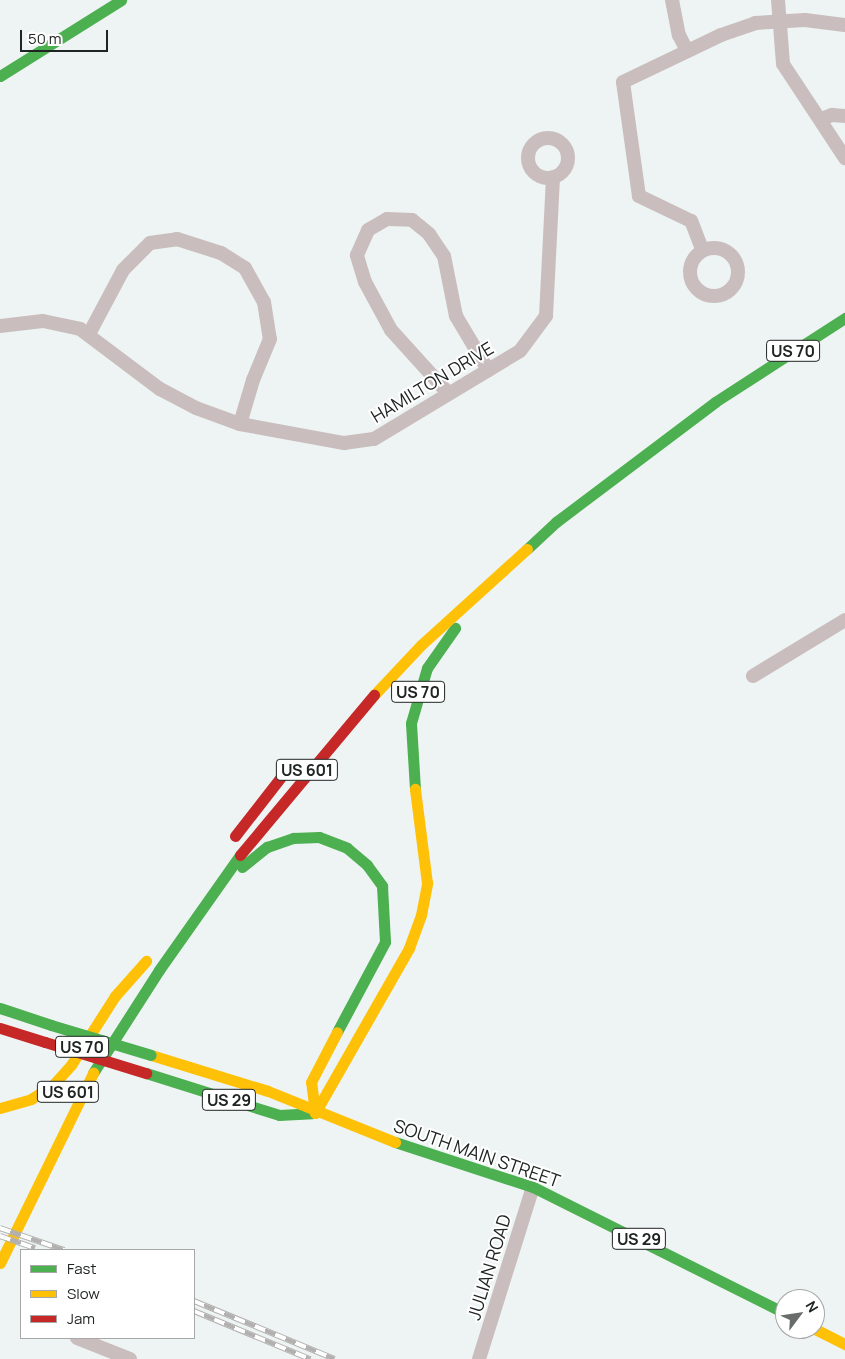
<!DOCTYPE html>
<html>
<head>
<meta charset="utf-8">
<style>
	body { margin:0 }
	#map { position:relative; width:845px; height:1359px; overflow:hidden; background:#edf4f3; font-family:Manrope,sans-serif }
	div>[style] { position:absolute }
	.street>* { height:14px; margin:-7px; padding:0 7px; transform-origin:7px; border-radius:7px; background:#c9bebd }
	.street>.ring { margin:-7px; padding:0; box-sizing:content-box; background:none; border:14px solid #c9bebd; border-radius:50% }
	.fast>* { height:11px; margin:-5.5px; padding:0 5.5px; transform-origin:5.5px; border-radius:5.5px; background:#4caf50 }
	.slow>* { height:11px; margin:-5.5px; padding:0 5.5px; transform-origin:5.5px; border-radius:5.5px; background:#ffc107 }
	.jam>* { height:11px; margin:-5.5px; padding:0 5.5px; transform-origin:5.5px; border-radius:5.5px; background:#c62828 }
	.rail>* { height:5.5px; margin-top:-2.75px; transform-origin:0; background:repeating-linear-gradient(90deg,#fff 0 11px,#b3b1b0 0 22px); box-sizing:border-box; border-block:1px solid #b3b1b0 }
	.fast-bridge>* { height:11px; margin:-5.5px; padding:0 5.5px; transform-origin:5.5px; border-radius:5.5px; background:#4caf50 }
	.jam-bridge>* { height:11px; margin:-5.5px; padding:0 5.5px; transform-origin:5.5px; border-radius:5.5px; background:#c62828 }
	span { translate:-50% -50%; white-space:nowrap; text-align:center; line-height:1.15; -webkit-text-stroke:4px #fff; paint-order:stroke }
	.shield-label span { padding:1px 4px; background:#fff; border:1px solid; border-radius:4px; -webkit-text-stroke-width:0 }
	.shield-label { font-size:16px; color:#202524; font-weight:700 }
	.street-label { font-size:18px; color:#202524 }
	.legend { position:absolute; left:20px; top:1249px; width:175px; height:90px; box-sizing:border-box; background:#fff; border:1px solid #a6a8a7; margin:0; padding:6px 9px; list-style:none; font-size:15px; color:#202524 }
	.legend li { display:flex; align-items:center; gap:10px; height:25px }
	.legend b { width:25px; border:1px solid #a6a8a7 }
	.north { position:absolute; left:775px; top:1289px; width:50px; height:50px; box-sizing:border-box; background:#fff; border:1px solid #a6a8a7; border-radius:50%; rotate:59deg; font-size:14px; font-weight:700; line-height:20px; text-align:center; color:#202524 }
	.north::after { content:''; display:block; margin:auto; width:18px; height:22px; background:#686d6c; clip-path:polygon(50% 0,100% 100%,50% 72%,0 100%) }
	.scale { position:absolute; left:20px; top:30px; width:88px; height:22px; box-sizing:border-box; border:2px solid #202524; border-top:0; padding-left:6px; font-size:15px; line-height:18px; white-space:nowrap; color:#202524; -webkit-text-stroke:4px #fff; paint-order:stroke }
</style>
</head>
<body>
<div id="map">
	<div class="street">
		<div style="left:672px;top:0;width:36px;rotate:79deg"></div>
		<div style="left:679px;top:35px;width:18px;rotate:63deg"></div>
		<div style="left:778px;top:0;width:64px;rotate:85.5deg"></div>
		<div style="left:783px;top:64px;width:113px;rotate:56.6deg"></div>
		<div style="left:821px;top:119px;width:12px;rotate:-20deg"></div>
		<div style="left:832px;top:115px;width:13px;rotate:4deg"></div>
		<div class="ring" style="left:528px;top:138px;width:26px;height:26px"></div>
		<div class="ring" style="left:690px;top:248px;width:34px;height:34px"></div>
		<div style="left:702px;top:249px;width:30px;rotate:-111deg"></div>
		<div style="left:691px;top:221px;width:58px;rotate:-154.3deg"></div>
		<div style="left:639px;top:196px;width:115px;rotate:-98deg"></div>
		<div style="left:623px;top:82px;width:109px;rotate:-25.6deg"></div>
		<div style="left:721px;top:35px;width:36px;rotate:-19deg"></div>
		<div style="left:755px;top:23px;width:50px;rotate:-3.4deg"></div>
		<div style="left:805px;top:20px;width:40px;rotate:7.1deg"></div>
		<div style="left:0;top:326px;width:43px;rotate:-6.6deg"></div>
		<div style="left:43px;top:321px;width:38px;rotate:12deg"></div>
		<div style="left:80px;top:329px;width:100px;rotate:36.9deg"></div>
		<div style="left:160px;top:389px;width:41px;rotate:27.8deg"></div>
		<div style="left:196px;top:408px;width:47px;rotate:20deg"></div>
		<div style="left:240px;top:424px;width:106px;rotate:10.4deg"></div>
		<div style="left:344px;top:443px;width:30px;rotate:-8deg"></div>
		<div style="left:374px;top:439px;width:170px;rotate:-31.1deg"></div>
		<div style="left:520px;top:351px;width:44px;rotate:-53.4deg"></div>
		<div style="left:546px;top:316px;width:139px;rotate:-87.1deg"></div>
		<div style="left:89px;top:334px;width:72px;rotate:-62deg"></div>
		<div style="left:123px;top:270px;width:38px;rotate:-45deg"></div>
		<div style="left:150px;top:243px;width:27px;rotate:-8deg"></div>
		<div style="left:177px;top:239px;width:46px;rotate:17.7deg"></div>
		<div style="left:221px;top:253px;width:28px;rotate:32deg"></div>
		<div style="left:245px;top:268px;width:39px;rotate:61deg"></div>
		<div style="left:264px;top:302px;width:37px;rotate:81deg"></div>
		<div style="left:270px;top:339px;width:44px;rotate:112.5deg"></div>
		<div style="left:253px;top:380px;width:46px;rotate:106.5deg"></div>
		<div style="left:448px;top:393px;width:85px;rotate:-132.1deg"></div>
		<div style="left:391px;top:330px;width:55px;rotate:-118.4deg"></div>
		<div style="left:365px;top:282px;width:28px;rotate:-107deg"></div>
		<div style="left:357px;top:255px;width:27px;rotate:-66deg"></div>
		<div style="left:368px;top:230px;width:22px;rotate:-30deg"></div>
		<div style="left:387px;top:219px;width:25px;rotate:2deg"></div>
		<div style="left:412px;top:220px;width:22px;rotate:39deg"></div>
		<div style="left:429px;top:234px;width:27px;rotate:56deg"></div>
		<div style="left:444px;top:256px;width:61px;rotate:78.7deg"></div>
		<div style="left:456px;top:316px;width:63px;rotate:59.3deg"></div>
		<div style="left:753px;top:676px;width:108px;rotate:-31.3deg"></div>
		<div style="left:77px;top:1338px;width:57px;rotate:21.6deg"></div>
		<div style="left:479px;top:1359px;width:180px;rotate:-72.6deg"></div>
	</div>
	<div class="fast">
		<div style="left:0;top:76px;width:143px;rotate:-32.1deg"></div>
		<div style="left:527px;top:549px;width:40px;rotate:-43deg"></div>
		<div style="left:556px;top:522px;width:199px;rotate:-37deg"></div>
		<div style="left:715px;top:402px;width:155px;rotate:-32.9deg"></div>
		<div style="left:415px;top:789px;width:66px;rotate:-93.5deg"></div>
		<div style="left:411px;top:723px;width:57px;rotate:-73.8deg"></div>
		<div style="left:427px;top:668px;width:49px;rotate:-55deg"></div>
		<div style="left:242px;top:867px;width:32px;rotate:-39deg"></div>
		<div style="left:267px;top:847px;width:28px;rotate:-19deg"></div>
		<div style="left:293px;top:838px;width:26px;rotate:-2deg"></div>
		<div style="left:319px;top:837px;width:30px;rotate:21deg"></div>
		<div style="left:347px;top:848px;width:26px;rotate:40deg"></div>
		<div style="left:367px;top:865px;width:26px;rotate:54deg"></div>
		<div style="left:382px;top:886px;width:56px;rotate:86.9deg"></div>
		<div style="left:385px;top:942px;width:102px;rotate:118.1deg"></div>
		<div style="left:0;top:1008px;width:54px;rotate:18.4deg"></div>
		<div style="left:93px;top:1073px;width:122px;rotate:-57.3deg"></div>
		<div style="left:159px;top:970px;width:141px;rotate:-54.8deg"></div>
		<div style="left:146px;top:1073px;width:139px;rotate:17.5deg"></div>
		<div style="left:279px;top:1115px;width:33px;rotate:-3deg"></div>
		<div style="left:395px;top:1142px;width:145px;rotate:18.1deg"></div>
		<div style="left:533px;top:1187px;width:282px;rotate:26.6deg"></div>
	</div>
	<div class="slow">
		<div style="left:374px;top:695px;width:69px;rotate:-46.8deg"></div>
		<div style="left:421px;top:645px;width:143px;rotate:-42.2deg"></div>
		<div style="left:151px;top:1055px;width:122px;rotate:17.1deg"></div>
		<div style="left:268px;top:1091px;width:137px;rotate:21.9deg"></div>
		<div style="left:0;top:1108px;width:32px;rotate:-16deg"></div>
		<div style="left:31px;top:1099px;width:26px;rotate:-32deg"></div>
		<div style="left:53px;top:1085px;width:27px;rotate:-48deg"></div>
		<div style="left:71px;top:1065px;width:82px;rotate:-57.5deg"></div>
		<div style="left:115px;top:996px;width:47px;rotate:-48.5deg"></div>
		<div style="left:315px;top:1113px;width:31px;rotate:-97deg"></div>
		<div style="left:311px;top:1082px;width:56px;rotate:-62.5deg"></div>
		<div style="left:315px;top:1113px;width:190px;rotate:-60.3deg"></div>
		<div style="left:409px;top:948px;width:35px;rotate:-70deg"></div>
		<div style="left:421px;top:915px;width:33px;rotate:-79deg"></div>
		<div style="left:427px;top:883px;width:95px;rotate:-97.3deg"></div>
		<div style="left:0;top:1263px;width:212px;rotate:-63.9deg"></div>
		<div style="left:815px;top:1329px;width:34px;rotate:27deg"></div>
	</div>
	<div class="jam">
		<div style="left:235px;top:836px;width:80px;rotate:-52.1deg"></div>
		<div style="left:240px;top:855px;width:209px;rotate:-50.1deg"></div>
		<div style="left:0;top:1028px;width:47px;rotate:17.3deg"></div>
	</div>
	<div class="rail">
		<div style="left:0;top:1228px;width:68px;rotate:19deg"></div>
		<div style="left:0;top:1236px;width:37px;rotate:19deg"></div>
		<div style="left:194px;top:1301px;width:152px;rotate:22.4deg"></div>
		<div style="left:194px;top:1311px;width:126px;rotate:22.5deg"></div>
	</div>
	<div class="fast-bridge">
		<div style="left:51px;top:1025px;width:104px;rotate:16.7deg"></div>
	</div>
	<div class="jam-bridge">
		<div style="left:45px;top:1042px;width:106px;rotate:17.1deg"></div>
	</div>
	<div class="shield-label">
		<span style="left:793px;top:351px">US 70</span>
		<span style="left:418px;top:692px">US 70</span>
		<span style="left:307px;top:770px">US 601</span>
		<span style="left:82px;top:1047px">US 70</span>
		<span style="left:68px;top:1092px">US 601</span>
		<span style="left:229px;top:1100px">US 29</span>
		<span style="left:639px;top:1239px">US 29</span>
	</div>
	<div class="street-label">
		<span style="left:432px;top:382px;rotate:-31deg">HAMILTON DRIVE</span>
		<span style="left:477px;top:1153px;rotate:19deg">SOUTH MAIN STREET</span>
		<span style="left:489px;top:1267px;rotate:-73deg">JULIAN ROAD</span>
	</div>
	<ul class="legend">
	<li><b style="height:6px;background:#4caf50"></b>Fast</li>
	<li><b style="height:6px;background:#ffc107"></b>Slow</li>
	<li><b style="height:6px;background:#c62828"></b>Jam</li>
	</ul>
	<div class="north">N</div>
	<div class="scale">50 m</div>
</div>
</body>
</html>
